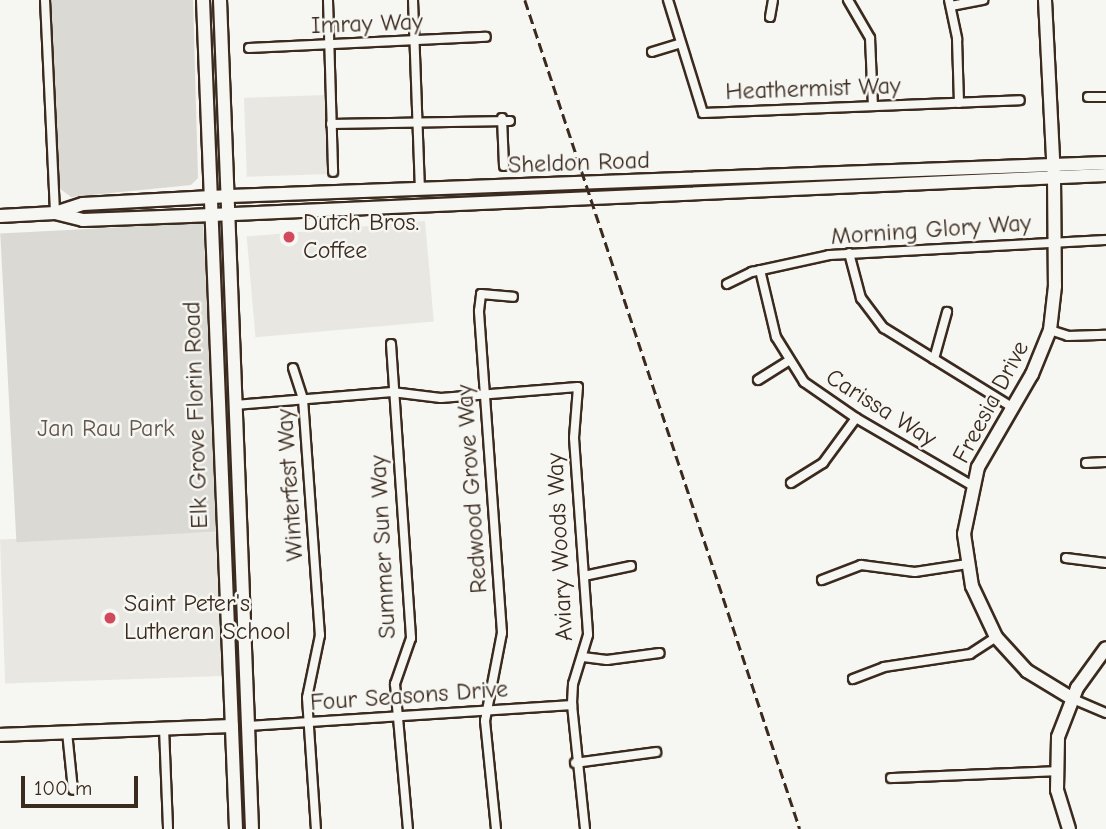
<!DOCTYPE html>
<html>
<head>
<meta charset="utf-8">
<style>
	body { margin:0 }
	#map { position:relative; width:1106px; height:829px; overflow:hidden; background:#f6f6f2; font-family:"Comic Neue",sans-serif }
	div>[style] { position:absolute }
	.built>* { inset:0; background:#e8e7e2; transform-origin:0 0 }
	.green>* { inset:0; background:#dad9d3; transform-origin:0 0 }
	.roads { filter:drop-shadow(2px 0 #3b2a1e) drop-shadow(-2px 0 #3b2a1e) drop-shadow(0 2px #3b2a1e) drop-shadow(0 -2px #3b2a1e) }
	.street>* { height:8px; margin:-4px; padding:0 4px; transform-origin:4px; border-radius:4px; background:#f6f6f2 }
	.secondary>* { height:12px; margin:-6px; padding:0 6px; transform-origin:6px; border-radius:6px; background:#f6f6f2 }
	.primary>* { height:12px; margin:-6px; padding:0 6px; transform-origin:6px; border-radius:6px; background:#f6f6f2 }
	.rail>* { height:2.5px; margin-top:-1.25px; transform-origin:0; background:repeating-linear-gradient(90deg,#3b2a1e 0 10px,transparent 0 15px) }
	.dots>* { width:19px; height:19px; translate:-50% -50%; box-sizing:border-box; border:4px solid #f6f6f2; border-radius:50% }
	span { translate:-50% -50%; white-space:nowrap; text-align:center; line-height:1.15; -webkit-text-stroke:5px #f6f6f2; paint-order:stroke }
	.street-label { font-size:24px; color:#3b2a1e }
	.poi-label { font-size:24px; color:#3b2a1e }
	.left { translate:0 -50%; text-align:left }
	.park-label { font-size:24px; color:#63564b }
	.scale { position:absolute; left:21px; top:776px; width:117px; height:32px; box-sizing:border-box; border:4px solid #3b2a1e; border-top:0; padding-left:9px; font-size:21px; line-height:24px; white-space:nowrap; color:#3b2a1e; -webkit-text-stroke:5px #f6f6f2; paint-order:stroke }
</style>
</head>
<body>
<div id="map">
	<div class="built">
		<div style="left:325px;top:95px;width:79px;height:81px;rotate:88deg"></div>
		<div style="left:425px;top:221px;width:101px;height:179px;rotate:85deg"></div>
		<div style="left:217px;top:532px;width:144px;height:217px;rotate:88deg"></div>
	</div>
	<div class="green">
		<div style="clip-path:polygon(50px 0,193px 0,198px 178px,191px 185px,71px 197px,59px 188px)"></div>
		<div style="left:203px;top:223px;width:309px;height:203px;rotate:87deg"></div>
	</div>
	<div class="roads">
		<div class="street">
			<div style="left:45px;top:0;width:213px;rotate:87.3deg"></div>
			<div style="left:328px;top:0;width:172px;rotate:88.3deg"></div>
			<div style="left:413px;top:0;width:188px;rotate:87.9deg"></div>
			<div style="left:668px;top:0;width:118px;rotate:72.8deg"></div>
			<div style="left:703px;top:113px;width:317px;rotate:-2.3deg"></div>
			<div style="left:848px;top:0;width:44px;rotate:59.9deg"></div>
			<div style="left:870px;top:38px;width:68px;rotate:87.5deg"></div>
			<div style="left:949px;top:0;width:40px;rotate:78deg"></div>
			<div style="left:957px;top:39px;width:64px;rotate:88.2deg"></div>
			<div style="left:951px;top:6px;width:33px;rotate:-11deg"></div>
			<div style="left:770px;top:17px;width:17px;rotate:-80deg"></div>
			<div style="left:249px;top:48px;width:237px;rotate:-2.7deg"></div>
			<div style="left:652px;top:52px;width:30px;rotate:-17deg"></div>
			<div style="left:1088px;top:97px;width:18px"></div>
			<div style="left:502px;top:118px;width:48px;rotate:87.6deg"></div>
			<div style="left:331px;top:124px;width:179px;rotate:-1deg"></div>
			<div style="left:849px;top:253px;width:47px;rotate:75.1deg"></div>
			<div style="left:861px;top:298px;width:38px;rotate:53deg"></div>
			<div style="left:884px;top:328px;width:150px;rotate:31.7deg"></div>
			<div style="left:760px;top:270px;width:69px;rotate:76.6deg"></div>
			<div style="left:776px;top:337px;width:53px;rotate:58.1deg"></div>
			<div style="left:804px;top:382px;width:63px;rotate:34.7deg"></div>
			<div style="left:856px;top:418px;width:133px;rotate:30.2deg"></div>
			<div style="left:727px;top:284px;width:28px;rotate:-26deg"></div>
			<div style="left:752px;top:272px;width:79px;rotate:-12.4deg"></div>
			<div style="left:829px;top:255px;width:277px;rotate:-3.1deg"></div>
			<div style="left:1050px;top:330px;width:19px;rotate:18deg"></div>
			<div style="left:1068px;top:336px;width:38px;rotate:-2deg"></div>
			<div style="left:391px;top:344px;width:295px;rotate:86.1deg"></div>
			<div style="left:411px;top:638px;width:49px;rotate:109.2deg"></div>
			<div style="left:395px;top:684px;width:146px;rotate:84.9deg"></div>
			<div style="left:934px;top:359px;width:49px;rotate:-74.5deg"></div>
			<div style="left:293px;top:368px;width:33px;rotate:72deg"></div>
			<div style="left:303px;top:399px;width:237px;rotate:85.9deg"></div>
			<div style="left:320px;top:635px;width:64px;rotate:101.7deg"></div>
			<div style="left:307px;top:698px;width:131px;rotate:86.1deg"></div>
			<div style="left:758px;top:380px;width:36px;rotate:-32deg"></div>
			<div style="left:235px;top:405px;width:158px;rotate:-4.7deg"></div>
			<div style="left:392px;top:392px;width:49px;rotate:7deg"></div>
			<div style="left:441px;top:398px;width:137px;rotate:-4.6deg"></div>
			<div style="left:578px;top:387px;width:51px;rotate:94.5deg"></div>
			<div style="left:574px;top:438px;width:197px;rotate:85.9deg"></div>
			<div style="left:588px;top:635px;width:51px;rotate:107deg"></div>
			<div style="left:573px;top:684px;width:21px;rotate:93deg"></div>
			<div style="left:572px;top:705px;width:125px;rotate:84deg"></div>
			<div style="left:1086px;top:463px;width:20px;rotate:-3deg"></div>
			<div style="left:791px;top:483px;width:38px;rotate:-32deg"></div>
			<div style="left:823px;top:463px;width:56px;rotate:-53.7deg"></div>
			<div style="left:1066px;top:558px;width:40px;rotate:7.1deg"></div>
			<div style="left:584px;top:576px;width:48px;rotate:-12deg"></div>
			<div style="left:822px;top:580px;width:42px;rotate:-21deg"></div>
			<div style="left:861px;top:565px;width:54px;rotate:7.4deg"></div>
			<div style="left:915px;top:572px;width:53px;rotate:-8.7deg"></div>
			<div style="left:583px;top:657px;width:24px;rotate:7deg"></div>
			<div style="left:607px;top:660px;width:53px;rotate:-7.5deg"></div>
			<div style="left:853px;top:679px;width:33px;rotate:-21deg"></div>
			<div style="left:884px;top:667px;width:87px;rotate:-8.6deg"></div>
			<div style="left:970px;top:654px;width:31px;rotate:-33deg"></div>
			<div style="left:1073px;top:699px;width:36px;rotate:23deg"></div>
			<div style="left:248px;top:726px;width:325px;rotate:-3.7deg"></div>
			<div style="left:164px;top:728px;width:101px;rotate:87.7deg"></div>
			<div style="left:67px;top:732px;width:58px;rotate:84.1deg"></div>
			<div style="left:575px;top:763px;width:82px;rotate:-7.7deg"></div>
			<div style="left:891px;top:778px;width:165px;rotate:-2.4deg"></div>
			<div style="left:496px;top:829px;width:109px;rotate:-95.8deg"></div>
			<div style="left:485px;top:721px;width:90px;rotate:-79.1deg"></div>
			<div style="left:502px;top:633px;width:323px;rotate:-94.1deg"></div>
			<div style="left:479px;top:311px;width:17px;rotate:-83deg"></div>
			<div style="left:481px;top:294px;width:32px;rotate:5deg"></div>
		</div>
		<div class="secondary">
			<div style="left:1045px;top:0;width:177px;rotate:87.1deg"></div>
			<div style="left:1054px;top:177px;width:109px;rotate:89.5deg"></div>
			<div style="left:1055px;top:286px;width:44px;rotate:96.5deg"></div>
			<div style="left:1050px;top:330px;width:48px;rotate:112.2deg"></div>
			<div style="left:1032px;top:374px;width:108px;rotate:120.1deg"></div>
			<div style="left:978px;top:467px;width:68px;rotate:101.8deg"></div>
			<div style="left:964px;top:534px;width:53px;rotate:81.3deg"></div>
			<div style="left:972px;top:586px;width:56px;rotate:64.8deg"></div>
			<div style="left:996px;top:637px;width:46px;rotate:47.6deg"></div>
			<div style="left:1027px;top:671px;width:54px;rotate:31.3deg"></div>
			<div style="left:55px;top:213px;width:29px;rotate:-18deg"></div>
			<div style="left:83px;top:204px;width:147px;rotate:-3.1deg"></div>
			<div style="left:230px;top:196px;width:877px;rotate:-2.16deg"></div>
			<div style="left:0;top:216px;width:55px;rotate:-3.1deg"></div>
			<div style="left:55px;top:213px;width:29px;rotate:14deg"></div>
			<div style="left:83px;top:220px;width:106px;rotate:-2.2deg"></div>
			<div style="left:189px;top:216px;width:918px;rotate:-2.56deg"></div>
			<div style="left:0;top:735px;width:232px;rotate:-2.2deg"></div>
			<div style="left:1069px;top:829px;width:41px;rotate:-107.1deg"></div>
			<div style="left:1057px;top:790px;width:53px;rotate:-88.9deg"></div>
			<div style="left:1058px;top:737px;width:53px;rotate:-68.8deg"></div>
			<div style="left:1077px;top:688px;width:49px;rotate:-54.1deg"></div>
		</div>
		<div class="primary">
			<div style="left:203px;top:0;width:830px;rotate:87.72deg"></div>
			<div style="left:220px;top:0;width:830px;rotate:87.79deg"></div>
		</div>
	</div>
	<div class="rail">
		<div style="left:525px;top:0;width:873px;rotate:71.65deg"></div>
	</div>
	<div class="dots">
		<div style="left:289px;top:237px;background:#d1495b"></div>
		<div style="left:110px;top:618px;background:#d1495b"></div>
	</div>
	<div class="street-label">
		<span style="left:367px;top:24px;rotate:-2deg">Imray Way</span>
		<span style="left:813px;top:89px;rotate:-2deg">Heathermist Way</span>
		<span style="left:579px;top:163px;rotate:-2deg">Sheldon Road</span>
		<span style="left:931px;top:230px;rotate:-4deg">Morning Glory Way</span>
		<span style="left:991px;top:402px;rotate:-62deg">Freesia Drive</span>
		<span style="left:881px;top:408px;rotate:32deg">Carissa Way</span>
		<span style="left:196px;top:415px;rotate:-92deg">Elk Grove Florin Road</span>
		<span style="left:290px;top:485px;rotate:-94deg">Winterfest Way</span>
		<span style="left:472px;top:489px;rotate:-94deg">Redwood Grove Way</span>
		<span style="left:383px;top:547px;rotate:-93deg">Summer Sun Way</span>
		<span style="left:560px;top:547px;rotate:-93deg">Aviary Woods Way</span>
		<span style="left:409px;top:696px;rotate:-4deg">Four Seasons Drive</span>
	</div>
	<div class="poi-label">
		<span class="left" style="left:303px;top:237px">Dutch Bros.<br>Coffee</span>
		<span class="left" style="left:124px;top:618px">Saint Peter's<br>Lutheran School</span>
	</div>
	<div class="park-label">
		<span style="left:106px;top:429px">Jan Rau Park</span>
	</div>
	<div class="scale">100 m</div>
</div>
</body>
</html>
